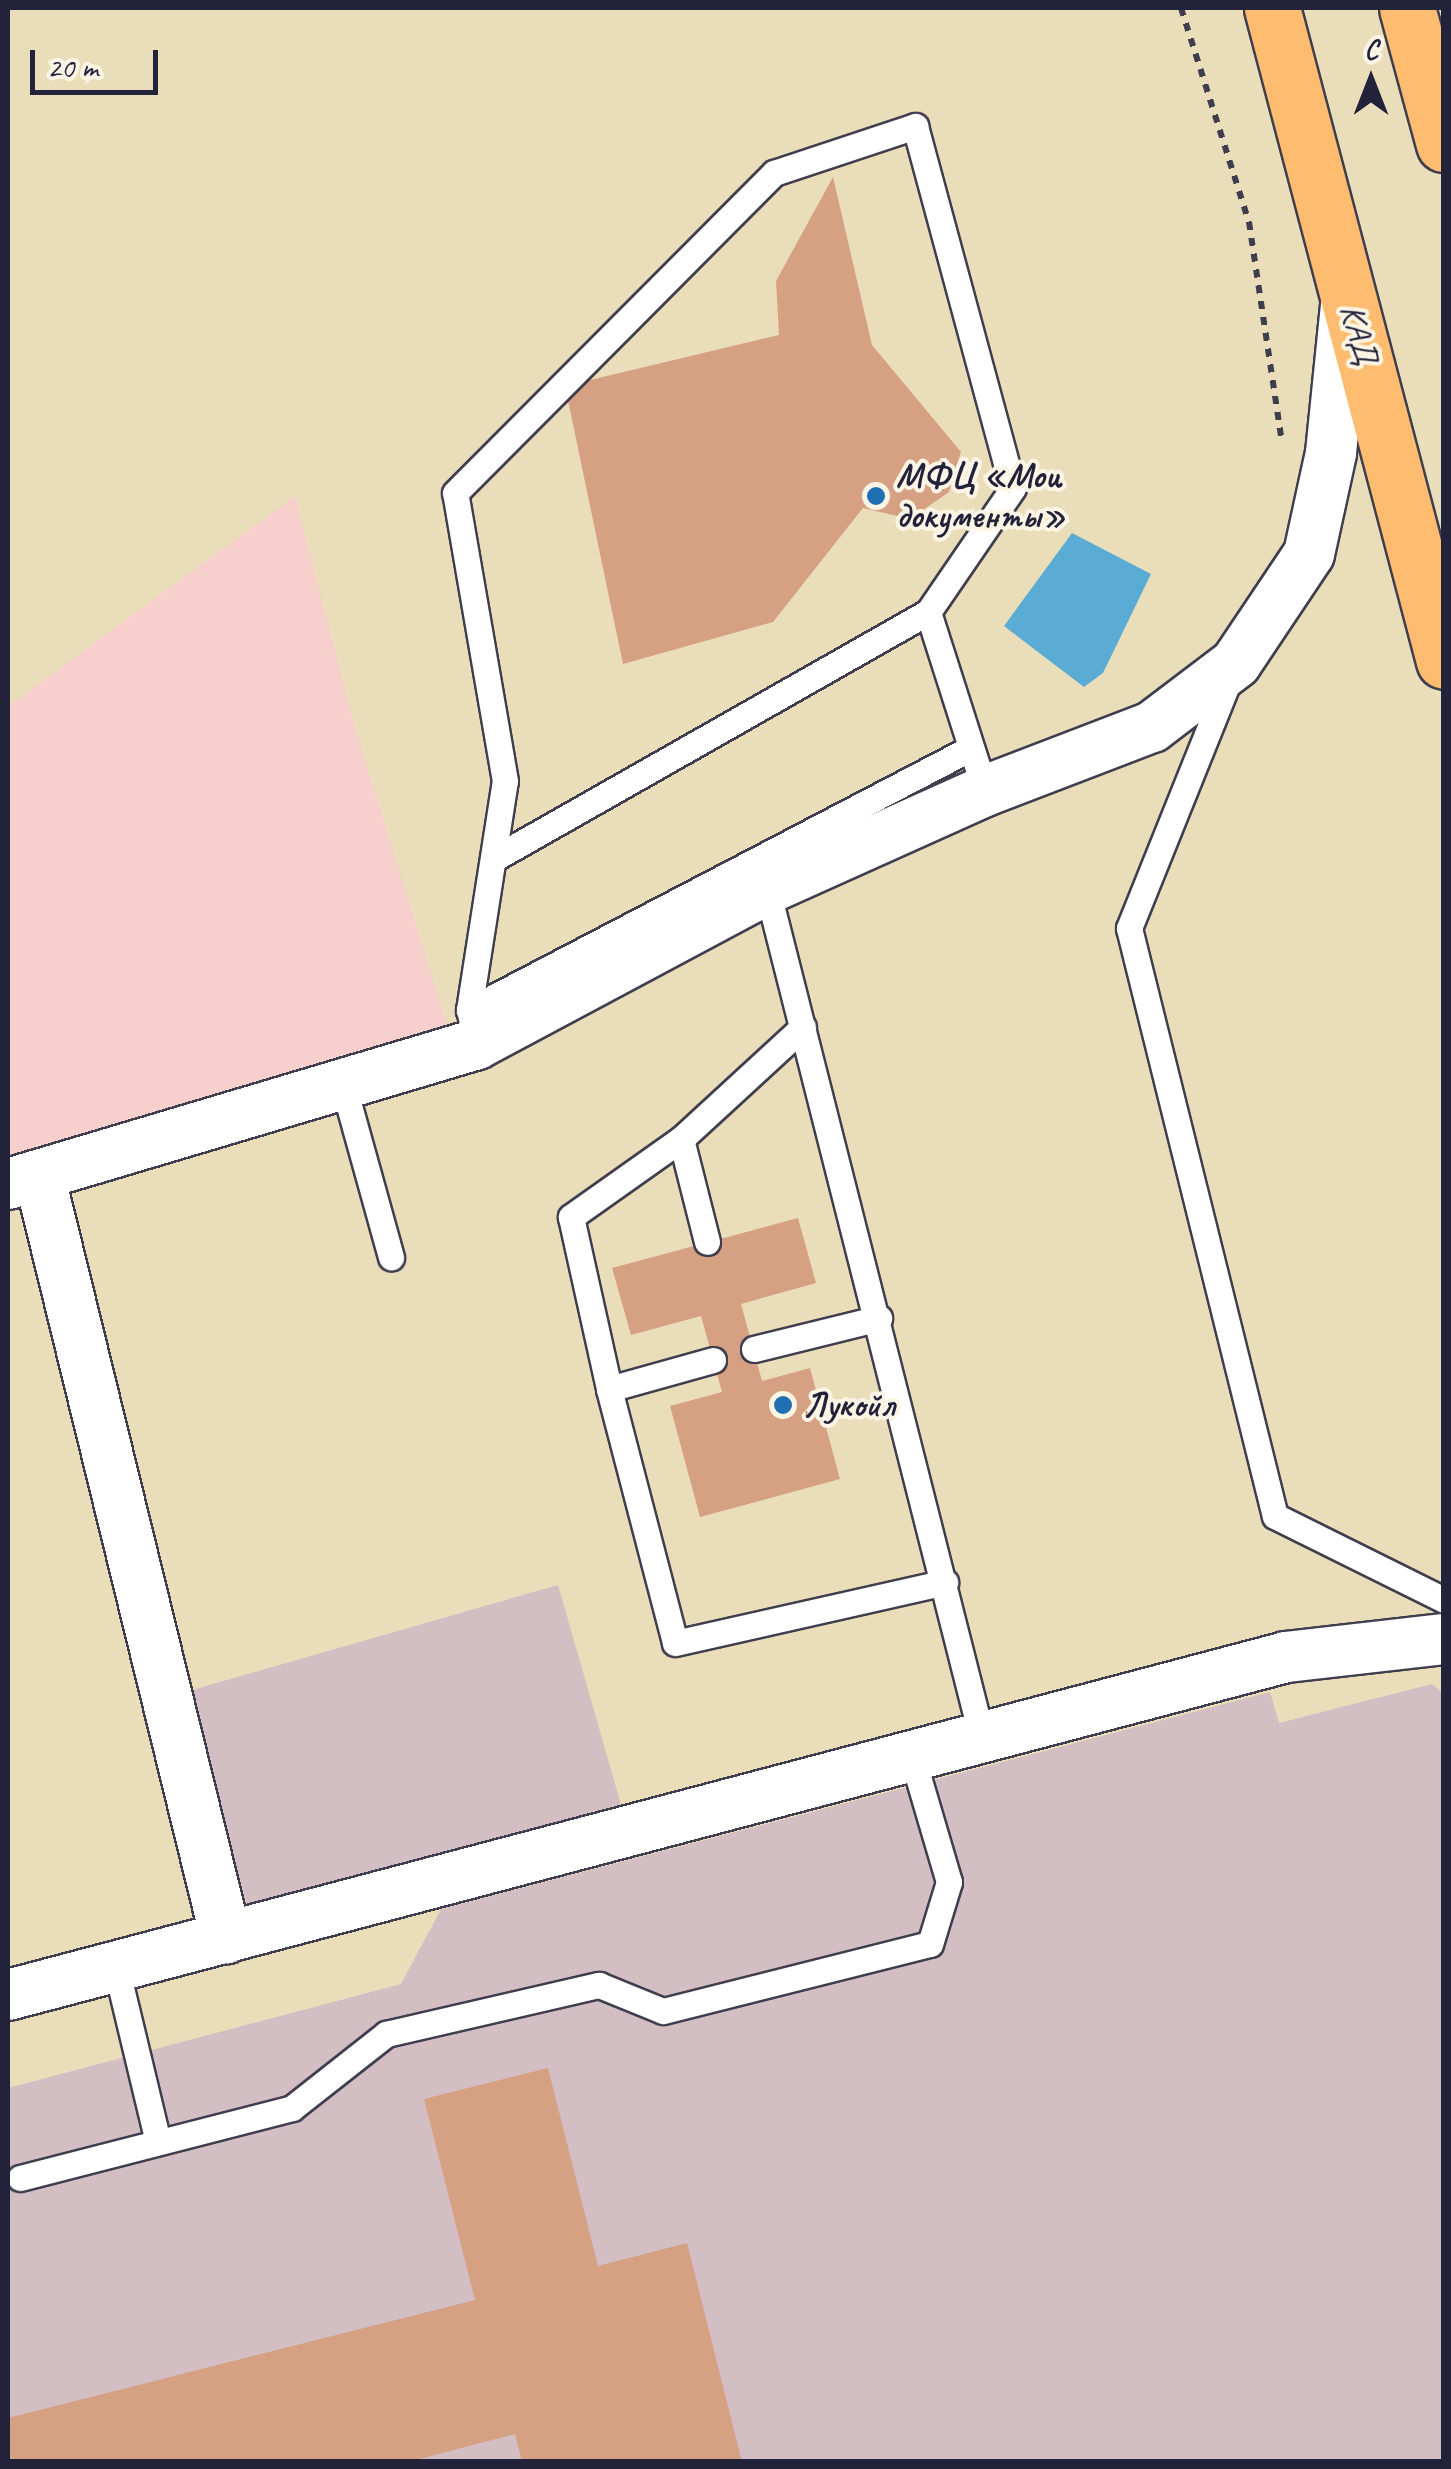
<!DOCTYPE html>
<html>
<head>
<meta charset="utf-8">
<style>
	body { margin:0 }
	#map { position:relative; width:1451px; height:2469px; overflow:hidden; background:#eadeba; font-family:Caveat,sans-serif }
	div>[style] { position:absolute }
	.built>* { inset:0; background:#f7d0cd }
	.industrial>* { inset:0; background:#d2bec3; transform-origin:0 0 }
	.water>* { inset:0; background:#5bacd5 }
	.building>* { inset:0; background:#d6a083 }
	.path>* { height:6px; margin-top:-3px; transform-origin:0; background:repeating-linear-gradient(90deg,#403e4e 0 8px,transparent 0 16px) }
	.roads { filter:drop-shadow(2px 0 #403e4e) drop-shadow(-2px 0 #403e4e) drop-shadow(0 2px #403e4e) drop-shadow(0 -2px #403e4e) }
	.service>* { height:25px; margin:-12.5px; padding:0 12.5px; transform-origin:12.5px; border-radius:12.5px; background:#fff }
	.minor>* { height:50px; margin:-25px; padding:0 25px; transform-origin:25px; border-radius:25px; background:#fff }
	.motorway>* { height:55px; margin:-27.5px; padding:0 27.5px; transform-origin:27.5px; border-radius:27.5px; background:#fdbc70 }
	.dots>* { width:28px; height:28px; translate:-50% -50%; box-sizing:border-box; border:5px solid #fcf5e5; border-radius:50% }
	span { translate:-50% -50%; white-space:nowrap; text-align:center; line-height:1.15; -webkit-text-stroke:8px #fcf5e5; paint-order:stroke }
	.street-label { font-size:35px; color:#22223b }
	.poi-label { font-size:35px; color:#22223b; font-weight:700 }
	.left { translate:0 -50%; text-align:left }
	.frame { position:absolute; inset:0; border:10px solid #22223b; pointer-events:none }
	.north { position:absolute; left:1321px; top:30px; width:100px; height:100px; -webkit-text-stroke:8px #fcf5e5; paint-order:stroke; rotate:0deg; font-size:28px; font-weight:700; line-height:40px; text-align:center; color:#22223b }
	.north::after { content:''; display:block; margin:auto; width:35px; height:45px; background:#22223b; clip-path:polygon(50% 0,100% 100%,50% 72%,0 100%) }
	.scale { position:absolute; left:30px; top:50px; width:128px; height:45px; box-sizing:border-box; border:5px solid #22223b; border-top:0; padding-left:12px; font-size:30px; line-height:35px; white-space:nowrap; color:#22223b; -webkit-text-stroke:8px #fcf5e5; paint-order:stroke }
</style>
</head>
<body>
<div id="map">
	<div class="built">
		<div style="clip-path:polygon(295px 496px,353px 721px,448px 1028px,8px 1158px,8px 706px)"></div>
	</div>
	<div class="industrial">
		<div style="left:558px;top:1585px;width:228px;height:387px;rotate:74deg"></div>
		<div style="clip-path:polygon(1432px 1684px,1443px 1693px,1443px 2461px,8px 2462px,8px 2088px,401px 1984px,441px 1909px,1270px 1692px,1279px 1723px)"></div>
	</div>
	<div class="water">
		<div style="clip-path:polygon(1072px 533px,1151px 574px,1103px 673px,1084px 687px,1004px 626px)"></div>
	</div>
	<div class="building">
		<div style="clip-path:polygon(833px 177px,872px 345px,961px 452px,949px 492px,910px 519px,863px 508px,773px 622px,623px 664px,565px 386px,779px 335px,776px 281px)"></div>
		<div style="clip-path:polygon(798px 1218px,816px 1283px,741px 1304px,762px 1381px,810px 1368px,840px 1479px,700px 1517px,670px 1406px,722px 1392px,701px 1316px,631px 1335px,612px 1268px)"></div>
		<div style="clip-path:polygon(548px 2068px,598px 2266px,687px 2243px,742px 2462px,522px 2462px,515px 2434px,408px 2462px,8px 2462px,8px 2418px,475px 2300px,424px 2099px)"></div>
	</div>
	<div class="path">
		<div style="left:1181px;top:8px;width:225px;rotate:72.4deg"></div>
		<div style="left:1249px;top:222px;width:223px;rotate:81.5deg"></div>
	</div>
	<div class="roads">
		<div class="service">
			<div style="left:1230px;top:677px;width:271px;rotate:111.9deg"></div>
			<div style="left:1129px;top:928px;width:606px;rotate:76.06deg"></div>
			<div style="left:1275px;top:1516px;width:189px;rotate:26.4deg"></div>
			<div style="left:495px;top:858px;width:498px;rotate:-29.6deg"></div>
			<div style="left:767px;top:889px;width:872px;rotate:75.79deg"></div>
			<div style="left:469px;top:1010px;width:566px;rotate:-27.56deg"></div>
			<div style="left:803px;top:1027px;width:166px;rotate:137.4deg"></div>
			<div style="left:681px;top:1139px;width:135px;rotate:144.7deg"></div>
			<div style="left:571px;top:1217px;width:176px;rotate:77.5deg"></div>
			<div style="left:609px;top:1389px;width:262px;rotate:75.4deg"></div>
			<div style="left:675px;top:1643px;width:277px;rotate:-12.7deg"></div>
			<div style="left:477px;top:1044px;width:35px;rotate:-103deg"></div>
			<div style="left:469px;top:1010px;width:232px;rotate:-81.1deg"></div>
			<div style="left:505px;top:781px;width:292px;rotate:-99.8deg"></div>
			<div style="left:455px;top:493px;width:452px;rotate:-45.1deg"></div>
			<div style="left:774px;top:173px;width:149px;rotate:-18.4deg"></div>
			<div style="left:915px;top:126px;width:375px;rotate:74.9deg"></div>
			<div style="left:1013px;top:488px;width:150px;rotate:124.4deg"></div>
			<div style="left:928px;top:612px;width:188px;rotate:72.3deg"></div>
			<div style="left:343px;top:1084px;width:180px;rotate:74.5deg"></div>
			<div style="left:681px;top:1139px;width:106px;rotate:75.8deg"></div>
			<div style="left:754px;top:1349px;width:129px;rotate:-13.9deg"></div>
			<div style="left:609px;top:1389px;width:108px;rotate:-15.6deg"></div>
			<div style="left:116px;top:1967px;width:180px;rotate:76.5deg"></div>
			<div style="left:20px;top:2178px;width:281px;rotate:-14.4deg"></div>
			<div style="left:292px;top:2108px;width:120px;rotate:-38.2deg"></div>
			<div style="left:386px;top:2034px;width:219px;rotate:-13deg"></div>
			<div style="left:599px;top:1985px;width:69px;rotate:22.1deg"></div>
			<div style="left:663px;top:2011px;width:275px;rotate:-14.1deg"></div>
			<div style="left:930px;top:1944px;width:65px;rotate:-73deg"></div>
			<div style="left:949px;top:1882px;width:134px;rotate:-106.4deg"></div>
		</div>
		<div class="minor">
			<div style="left:39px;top:1175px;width:786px;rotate:76.23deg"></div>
			<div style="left:8px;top:1184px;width:489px;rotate:-16.6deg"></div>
			<div style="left:477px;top:1044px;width:329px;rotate:-28.1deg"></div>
			<div style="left:767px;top:889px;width:239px;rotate:-24.2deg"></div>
			<div style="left:985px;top:791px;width:179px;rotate:-21deg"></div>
			<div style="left:1152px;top:727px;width:106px;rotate:-37.3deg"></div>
			<div style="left:1236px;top:663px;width:131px;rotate:-56.2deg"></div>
			<div style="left:1309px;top:554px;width:103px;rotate:-77.7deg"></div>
			<div style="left:1331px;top:453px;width:148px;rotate:-84.2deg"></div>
			<div style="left:8px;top:1995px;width:1322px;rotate:-14.81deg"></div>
			<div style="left:1286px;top:1657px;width:159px;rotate:-6.5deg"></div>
		</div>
		<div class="motorway">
			<div style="left:1272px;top:8px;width:675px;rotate:75.24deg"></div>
			<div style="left:1407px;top:8px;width:141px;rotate:74.8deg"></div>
		</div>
	</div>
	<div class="dots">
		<div style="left:876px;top:496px;background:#1f6fb2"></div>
		<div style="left:783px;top:1405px;background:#1f6fb2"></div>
	</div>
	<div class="street-label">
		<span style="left:1359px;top:334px;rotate:75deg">КАД</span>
	</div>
	<div class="poi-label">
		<span class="left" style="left:896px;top:496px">МФЦ «Мои<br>документы»</span>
		<span class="left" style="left:803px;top:1405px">Лукойл</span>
	</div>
	<div class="frame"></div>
	<div class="north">С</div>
	<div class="scale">20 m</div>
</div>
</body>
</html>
